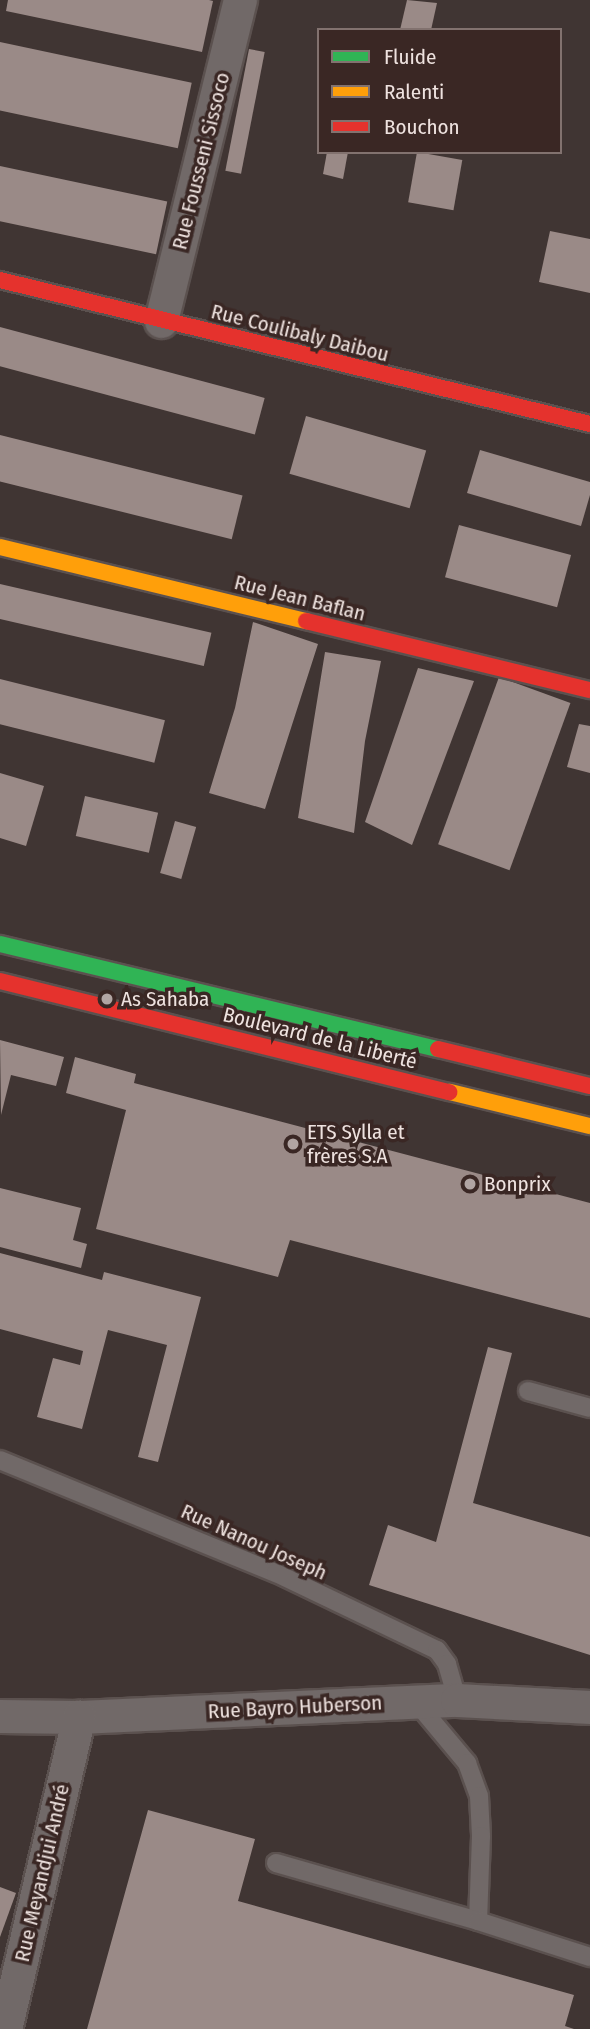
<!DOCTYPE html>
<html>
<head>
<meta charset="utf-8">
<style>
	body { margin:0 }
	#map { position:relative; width:590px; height:2029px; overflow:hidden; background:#403533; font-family:"Fira Sans Condensed",sans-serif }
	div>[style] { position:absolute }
	.building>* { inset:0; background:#9a8a87; transform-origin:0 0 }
	.roads { filter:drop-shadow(2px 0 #5b514f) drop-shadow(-2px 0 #5b514f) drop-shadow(0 2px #5b514f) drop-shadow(0 -2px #5b514f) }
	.lane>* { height:18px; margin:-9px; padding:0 9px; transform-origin:9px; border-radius:9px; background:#716968 }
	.street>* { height:33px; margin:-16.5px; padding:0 16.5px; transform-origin:16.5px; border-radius:16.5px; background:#716968 }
	.fast>* { height:16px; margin:-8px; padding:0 8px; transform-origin:8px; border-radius:8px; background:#30b455 }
	.slow>* { height:16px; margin:-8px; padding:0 8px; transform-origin:8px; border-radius:8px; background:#ff9f0a }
	.jam>* { height:16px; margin:-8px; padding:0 8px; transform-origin:8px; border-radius:8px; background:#e5322d }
	.dots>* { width:19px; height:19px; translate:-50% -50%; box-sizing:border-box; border:4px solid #3a2724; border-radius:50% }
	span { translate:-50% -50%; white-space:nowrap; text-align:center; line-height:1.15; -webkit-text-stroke:7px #3a2724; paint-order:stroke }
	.street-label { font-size:21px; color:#eee2df }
	.poi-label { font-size:21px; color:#eee2df }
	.left { translate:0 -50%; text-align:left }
	.legend { position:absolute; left:317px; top:28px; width:245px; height:126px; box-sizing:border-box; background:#3a2724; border:2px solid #82726f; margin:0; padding:9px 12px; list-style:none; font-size:21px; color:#eee2df }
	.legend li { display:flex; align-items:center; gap:14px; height:35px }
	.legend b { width:35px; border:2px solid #82726f }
</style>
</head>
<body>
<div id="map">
	<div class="building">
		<div style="clip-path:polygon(8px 0,209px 0,213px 1px,202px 52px,6px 11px)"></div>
		<div style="clip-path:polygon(407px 0,437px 3px,431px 30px,400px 30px)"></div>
		<div style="left:0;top:42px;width:196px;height:67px;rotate:12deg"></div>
		<div style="left:249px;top:49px;width:16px;height:124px;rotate:11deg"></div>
		<div style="clip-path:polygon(327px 152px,348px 152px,343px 179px,323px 174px)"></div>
		<div style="left:417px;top:152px;width:46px;height:51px;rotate:10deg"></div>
		<div style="left:0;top:166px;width:171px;height:54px;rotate:12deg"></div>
		<div style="clip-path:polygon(550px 231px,590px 239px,590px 293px,539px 282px)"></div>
		<div style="left:0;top:327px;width:274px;height:38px;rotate:15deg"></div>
		<div style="left:306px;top:416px;width:125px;height:60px;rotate:16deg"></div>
		<div style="left:0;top:435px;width:250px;height:45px;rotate:14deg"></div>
		<div style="clip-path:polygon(480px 450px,590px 482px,590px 495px,581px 526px,467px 493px)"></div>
		<div style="left:459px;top:525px;width:116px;height:54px;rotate:15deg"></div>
		<div style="left:0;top:584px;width:217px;height:34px;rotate:13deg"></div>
		<div style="clip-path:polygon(253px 622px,318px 644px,265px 809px,209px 793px,235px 708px)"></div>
		<div style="clip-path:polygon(325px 652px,381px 661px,365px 741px,354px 833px,298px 818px)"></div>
		<div style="clip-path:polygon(418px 668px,474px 681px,412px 845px,365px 822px)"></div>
		<div style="left:499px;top:677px;width:76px;height:178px;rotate:20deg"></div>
		<div style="left:0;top:679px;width:170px;height:44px;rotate:14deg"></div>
		<div style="clip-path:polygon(579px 724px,590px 726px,590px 773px,567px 767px)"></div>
		<div style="clip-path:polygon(0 773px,44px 786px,26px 846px,0 838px)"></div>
		<div style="left:85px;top:796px;width:75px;height:41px;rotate:13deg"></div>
		<div style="left:175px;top:821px;width:22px;height:54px;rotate:16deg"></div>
		<div style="clip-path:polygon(0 1040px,64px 1057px,56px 1086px,11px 1075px,1px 1115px)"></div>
		<div style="clip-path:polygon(75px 1057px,136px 1074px,134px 1083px,590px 1203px,590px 1318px,290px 1240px,278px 1277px,96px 1229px,126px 1110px,66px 1093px)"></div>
		<div style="clip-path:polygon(0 1188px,81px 1208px,73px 1240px,87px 1244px,81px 1268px,0 1247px)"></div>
		<div style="clip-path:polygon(0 1253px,102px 1280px,104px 1272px,201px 1297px,158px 1462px,138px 1457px,167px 1345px,108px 1330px,82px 1429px,37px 1417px,53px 1358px,80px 1365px,83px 1351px,0 1329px)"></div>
		<div style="clip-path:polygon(488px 1347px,512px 1353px,473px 1503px,590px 1537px,590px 1655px,369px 1585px,388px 1525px,436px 1542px)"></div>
		<div style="clip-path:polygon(148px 1810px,255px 1839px,238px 1901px,574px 1995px,565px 2026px,574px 2029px,87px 2029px)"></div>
		<div style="clip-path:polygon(0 1887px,16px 1893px,0 1937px)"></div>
	</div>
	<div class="roads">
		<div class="lane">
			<div style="left:528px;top:1391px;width:64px;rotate:15.3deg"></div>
			<div style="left:0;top:1460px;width:298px;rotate:22.3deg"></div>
			<div style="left:276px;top:1573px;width:178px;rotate:25.6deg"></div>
			<div style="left:437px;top:1650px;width:17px;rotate:54deg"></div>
			<div style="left:447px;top:1664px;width:37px;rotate:74deg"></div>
			<div style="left:416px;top:1702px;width:80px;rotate:50.1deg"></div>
			<div style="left:467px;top:1763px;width:35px;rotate:70deg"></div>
			<div style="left:479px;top:1796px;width:40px;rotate:87.1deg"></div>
			<div style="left:481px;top:1836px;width:85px;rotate:92deg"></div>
			<div style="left:276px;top:1863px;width:210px;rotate:16deg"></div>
			<div style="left:478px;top:1921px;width:118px;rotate:17.8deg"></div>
		</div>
		<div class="street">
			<div style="left:161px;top:321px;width:331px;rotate:-76.2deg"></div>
			<div style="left:0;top:1716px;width:79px;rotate:0.7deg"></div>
			<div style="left:79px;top:1717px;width:378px;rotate:-2.6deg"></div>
			<div style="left:457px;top:1700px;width:133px;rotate:3deg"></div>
			<div style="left:5px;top:2029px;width:321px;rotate:-76.7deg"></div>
		</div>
		<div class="fast">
			<div style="left:0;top:944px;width:450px;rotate:13.5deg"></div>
		</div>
		<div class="slow">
			<div style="left:0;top:547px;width:315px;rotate:13.6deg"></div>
			<div style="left:450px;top:1092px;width:144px;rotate:13.7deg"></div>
		</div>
		<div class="jam">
			<div style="left:0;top:280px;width:607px;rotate:13.72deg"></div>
			<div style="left:306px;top:621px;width:292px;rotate:13.7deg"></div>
			<div style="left:0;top:981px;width:463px;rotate:13.9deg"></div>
			<div style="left:438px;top:1049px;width:156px;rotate:13.7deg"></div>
		</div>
	</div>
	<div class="dots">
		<div style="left:107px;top:999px;background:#b1a5a3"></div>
		<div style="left:293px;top:1144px;background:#b1a5a3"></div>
		<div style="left:470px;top:1184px;background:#b1a5a3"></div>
	</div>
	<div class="street-label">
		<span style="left:201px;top:161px;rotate:-76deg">Rue Fousseni Sissoco</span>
		<span style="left:300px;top:333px;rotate:14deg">Rue Coulibaly Daibou</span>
		<span style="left:300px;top:598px;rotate:14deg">Rue Jean Baflan</span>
		<span style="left:320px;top:1038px;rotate:14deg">Boulevard de la Liberté</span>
		<span style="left:254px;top:1542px;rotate:24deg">Rue Nanou Joseph</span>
		<span style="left:295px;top:1707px;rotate:-3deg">Rue Bayro Huberson</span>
		<span style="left:42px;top:1873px;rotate:-77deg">Rue Meyandjui André</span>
	</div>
	<div class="poi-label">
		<span class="left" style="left:121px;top:999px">As Sahaba</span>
		<span class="left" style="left:307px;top:1144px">ETS Sylla et<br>frères S.A</span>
		<span class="left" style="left:484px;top:1184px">Bonprix</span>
	</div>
	<ul class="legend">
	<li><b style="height:9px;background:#30b455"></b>Fluide</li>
	<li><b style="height:9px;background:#ff9f0a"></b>Ralenti</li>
	<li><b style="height:9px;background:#e5322d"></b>Bouchon</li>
	</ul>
</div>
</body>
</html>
